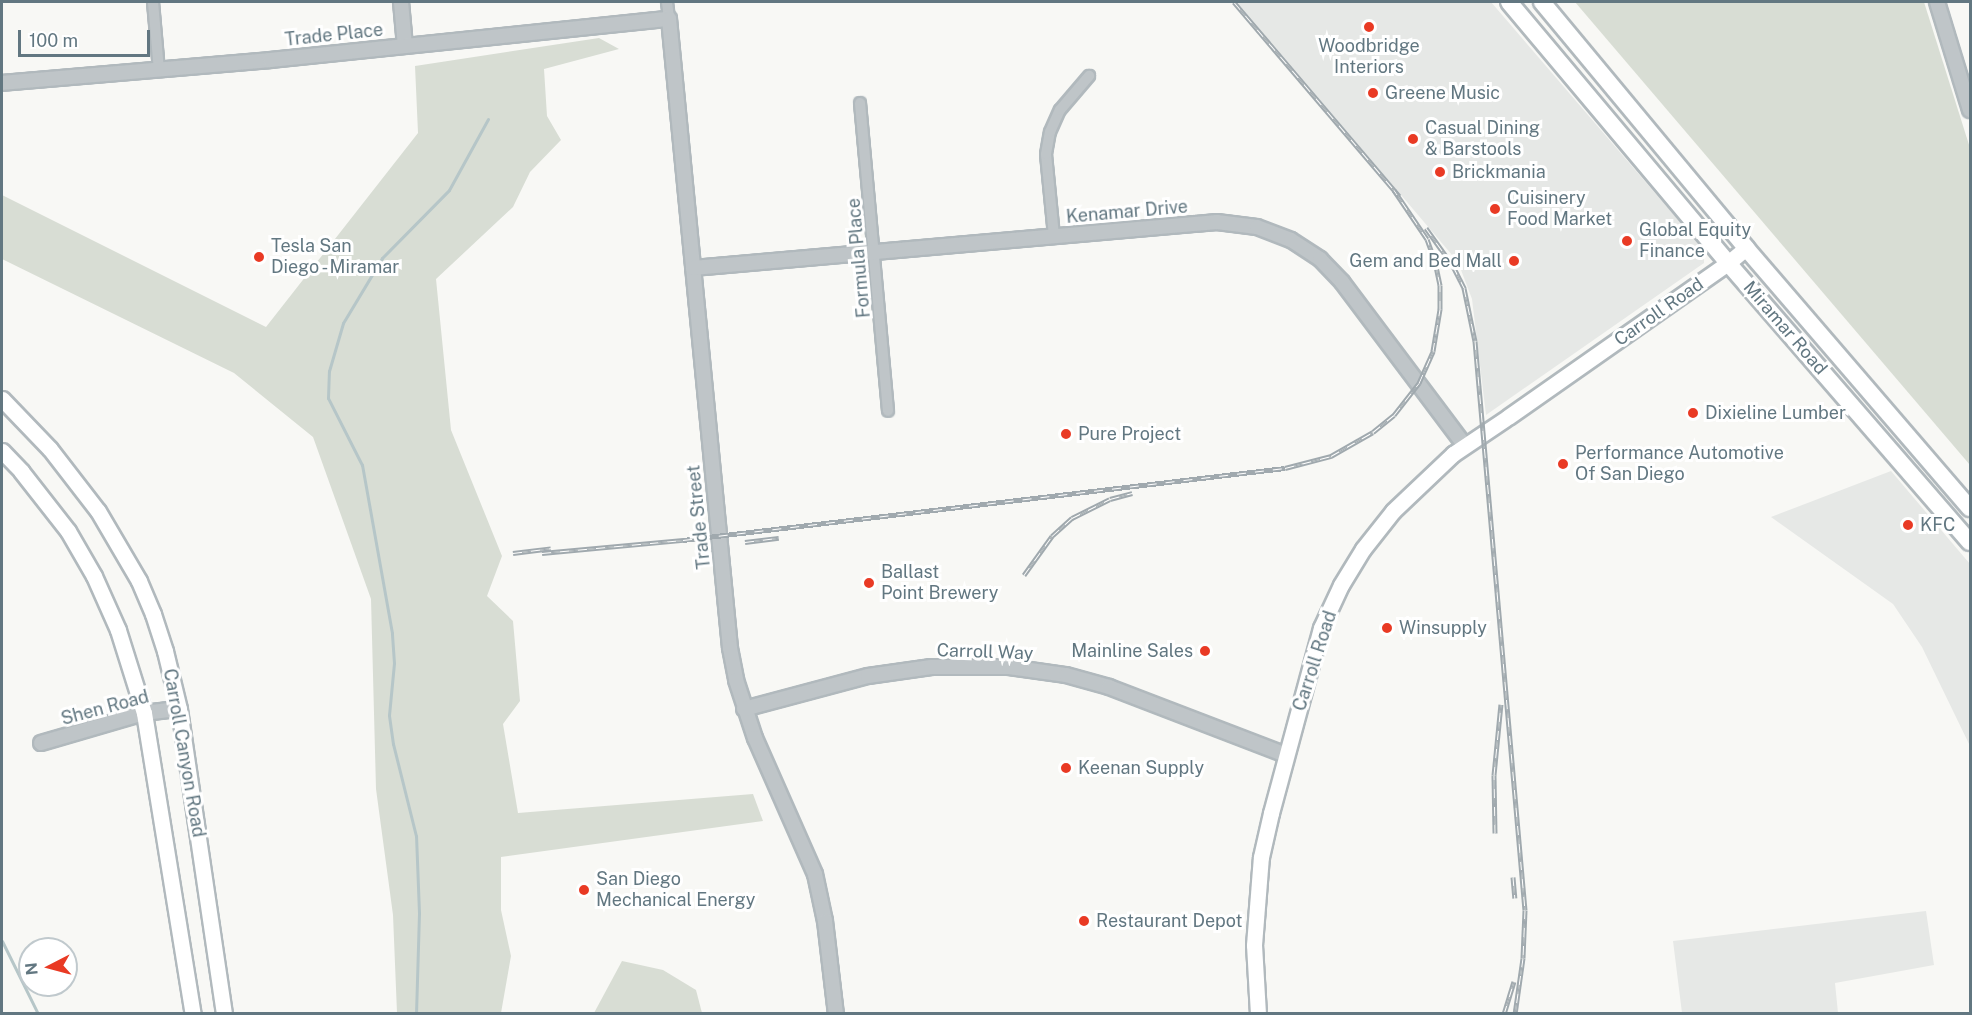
<!DOCTYPE html>
<html>
<head>
<meta charset="utf-8">
<style>
	body { margin:0 }
	#map { position:relative; width:1972px; height:1015px; overflow:hidden; background:#f8f8f5; font-family:"Public Sans",sans-serif }
	div>[style] { position:absolute }
	.built>* { inset:0; background:#e6e8e6 }
	.green>* { inset:0; background:#d8ddd4 }
	.stream>* { height:3px; margin:-1.5px; padding:0 1.5px; transform-origin:1.5px; border-radius:1.5px; background:#b6c6c8 }
	.roads { filter:drop-shadow(2px 0 #b1b9bd) drop-shadow(-2px 0 #b1b9bd) drop-shadow(0 2px #b1b9bd) drop-shadow(0 -2px #b1b9bd) }
	.minor>* { height:10px; margin:-5px; padding:0 5px; transform-origin:5px; border-radius:5px; background:#bfc5c8 }
	.tertiary>* { height:14px; margin:-7px; padding:0 7px; transform-origin:7px; border-radius:7px; background:#bfc5c8 }
	.secondary>* { height:15px; margin:-7.5px; padding:0 7.5px; transform-origin:7.5px; border-radius:7.5px; background:#fff }
	.primary>* { height:16px; margin:-8px; padding:0 8px; transform-origin:8px; border-radius:8px; background:#fff }
	.rail>* { height:5px; margin-top:-2.5px; transform-origin:0; background:repeating-linear-gradient(90deg,#fff 0 9px,#a0a9ae 0 18px); box-sizing:border-box; border-block:2px solid #a0a9ae }
	.dots>* { width:16px; height:16px; translate:-50% -50%; box-sizing:border-box; border:3px solid #fff; border-radius:50% }
	span { translate:-50% -50%; white-space:nowrap; text-align:center; line-height:1.15; -webkit-text-stroke:6px #fff; paint-order:stroke }
	.street-label { font-size:18px; color:#627781 }
	.poi-label { font-size:18px; color:#627781 }
	.left { translate:0 -50%; text-align:left }
	.right { translate:-100% -50%; text-align:right }
	.frame { position:absolute; inset:0; border:3px solid #627781; pointer-events:none }
	.north { position:absolute; left:18px; top:937px; width:60px; height:60px; box-sizing:border-box; background:#fff; border:2px solid #c0c9cd; border-radius:50%; rotate:264deg; font-size:16px; font-weight:700; line-height:24px; text-align:center; color:#627781 }
	.north::after { content:''; display:block; margin:auto; width:21px; height:27px; background:#e93a24; clip-path:polygon(50% 0,100% 100%,50% 72%,0 100%) }
	.scale { position:absolute; left:18px; top:30px; width:132px; height:27px; box-sizing:border-box; border:3px solid #627781; border-top:0; padding-left:8px; font-size:18px; line-height:21px; white-space:nowrap; color:#627781; -webkit-text-stroke:4px #fff; paint-order:stroke }
</style>
</head>
<body>
<div id="map">
	<div class="built">
		<div style="clip-path:polygon(1237px 2px,1491px 2px,1704px 250px,1704px 263px,1486px 415px,1472px 299px,1458px 262px)"></div>
		<div style="clip-path:polygon(1891px 471px,1970px 564px,1970px 746px,1922px 647px,1893px 604px,1771px 517px)"></div>
		<div style="clip-path:polygon(1926px 911px,1934px 965px,1835px 983px,1838px 1013px,1682px 1013px,1673px 941px)"></div>
	</div>
	<div class="green">
		<div style="clip-path:polygon(1575px 2px,1924px 2px,1970px 148px,1970px 465px)"></div>
		<div style="clip-path:polygon(599px 38px,619px 49px,544px 69px,547px 116px,561px 140px,530px 172px,513px 207px,436px 279px,451px 430px,502px 556px,487px 596px,513px 621px,520px 701px,503px 724px,518px 813px,753px 794px,763px 821px,501px 857px,501px 910px,511px 956px,501px 1013px,397px 1013px,393px 915px,376px 789px,371px 599px,313px 437px,234px 373px,2px 259px,2px 195px,266px 327px,418px 133px,415px 66px)"></div>
		<div style="clip-path:polygon(622px 961px,663px 970px,696px 990px,702px 1013px,594px 1013px)"></div>
	</div>
	<div class="stream">
		<div style="left:2px;top:941px;width:81px;rotate:63.7deg"></div>
		<div style="left:416px;top:1014px;width:101px;rotate:-88.3deg"></div>
		<div style="left:419px;top:913px;width:77px;rotate:-92.2deg"></div>
		<div style="left:416px;top:836px;width:95px;rotate:-104deg"></div>
		<div style="left:393px;top:744px;width:29px;rotate:-98deg"></div>
		<div style="left:389px;top:715px;width:52px;rotate:-84.5deg"></div>
		<div style="left:394px;top:663px;width:30px;rotate:-94deg"></div>
		<div style="left:392px;top:633px;width:171px;rotate:-100.1deg"></div>
		<div style="left:362px;top:465px;width:75px;rotate:-116.9deg"></div>
		<div style="left:328px;top:398px;width:27px;rotate:-88deg"></div>
		<div style="left:329px;top:371px;width:50px;rotate:-73.7deg"></div>
		<div style="left:343px;top:323px;width:76px;rotate:-59deg"></div>
		<div style="left:382px;top:258px;width:95px;rotate:-45.4deg"></div>
		<div style="left:449px;top:190px;width:81px;rotate:-61.2deg"></div>
	</div>
	<div class="roads">
		<div class="minor">
			<div style="left:153px;top:2px;width:68px;rotate:85deg"></div>
			<div style="left:667px;top:2px;width:17px;rotate:83deg"></div>
			<div style="left:860px;top:103px;width:309px;rotate:84.8deg"></div>
			<div style="left:1054px;top:236px;width:82px;rotate:-95.6deg"></div>
			<div style="left:1046px;top:154px;width:22px;rotate:-80deg"></div>
			<div style="left:1050px;top:132px;width:24px;rotate:-66deg"></div>
			<div style="left:1060px;top:110px;width:45px;rotate:-49.5deg"></div>
		</div>
		<div class="tertiary">
			<div style="left:401px;top:2px;width:44px;rotate:84.8deg"></div>
			<div style="left:1937px;top:2px;width:113px;rotate:73deg"></div>
			<div style="left:2px;top:83px;width:269px;rotate:-4.9deg"></div>
			<div style="left:270px;top:60px;width:401px;rotate:-5.9deg"></div>
			<div style="left:669px;top:19px;width:632px;rotate:84.46deg"></div>
			<div style="left:730px;top:648px;width:33px;rotate:79deg"></div>
			<div style="left:736px;top:680px;width:61px;rotate:71.9deg"></div>
			<div style="left:755px;top:738px;width:149px;rotate:66.2deg"></div>
			<div style="left:815px;top:874px;width:48px;rotate:78deg"></div>
			<div style="left:825px;top:921px;width:94px;rotate:83.3deg"></div>
			<div style="left:693px;top:268px;width:526px;rotate:-5.02deg"></div>
			<div style="left:1217px;top:222px;width:40px;rotate:7.1deg"></div>
			<div style="left:1257px;top:227px;width:36px;rotate:21deg"></div>
			<div style="left:1291px;top:240px;width:35px;rotate:33deg"></div>
			<div style="left:1320px;top:259px;width:32px;rotate:46deg"></div>
			<div style="left:1342px;top:282px;width:205px;rotate:53.1deg"></div>
			<div style="left:744px;top:709px;width:128px;rotate:-14.9deg"></div>
			<div style="left:868px;top:676px;width:64px;rotate:-8.1deg"></div>
			<div style="left:931px;top:667px;width:78px"></div>
			<div style="left:1009px;top:667px;width:58px;rotate:8deg"></div>
			<div style="left:1066px;top:675px;width:45px;rotate:15.6deg"></div>
			<div style="left:1109px;top:687px;width:190px;rotate:21deg"></div>
			<div style="left:41px;top:743px;width:107px;rotate:-16.2deg"></div>
			<div style="left:144px;top:713px;width:35px;rotate:-7deg"></div>
		</div>
		<div class="secondary">
			<div style="left:2px;top:399px;width:69px;rotate:46.2deg"></div>
			<div style="left:50px;top:449px;width:78px;rotate:52.3deg"></div>
			<div style="left:98px;top:511px;width:81px;rotate:59.6deg"></div>
			<div style="left:139px;top:581px;width:36px;rotate:67deg"></div>
			<div style="left:153px;top:614px;width:39px;rotate:72deg"></div>
			<div style="left:165px;top:651px;width:60px;rotate:76.4deg"></div>
			<div style="left:179px;top:709px;width:308px;rotate:81.6deg"></div>
			<div style="left:1508px;top:417px;width:269px;rotate:-35deg"></div>
			<div style="left:1728px;top:263px;width:23px;rotate:-40deg"></div>
			<div style="left:2px;top:451px;width:28px;rotate:46deg"></div>
			<div style="left:21px;top:471px;width:76px;rotate:51.9deg"></div>
			<div style="left:68px;top:531px;width:52px;rotate:60deg"></div>
			<div style="left:94px;top:576px;width:59px;rotate:66deg"></div>
			<div style="left:118px;top:630px;width:87px;rotate:72.6deg"></div>
			<div style="left:144px;top:713px;width:305px;rotate:80.8deg"></div>
			<div style="left:1258px;top:1014px;width:69px;rotate:-93.3deg"></div>
			<div style="left:1254px;top:945px;width:88px;rotate:-85.5deg"></div>
			<div style="left:1261px;top:857px;width:45px;rotate:-77.2deg"></div>
			<div style="left:1271px;top:813px;width:192px;rotate:-74.9deg"></div>
			<div style="left:1321px;top:628px;width:47px;rotate:-65.1deg"></div>
			<div style="left:1341px;top:585px;width:42px;rotate:-58.6deg"></div>
			<div style="left:1363px;top:549px;width:48px;rotate:-51.7deg"></div>
			<div style="left:1393px;top:511px;width:83px;rotate:-43.5deg"></div>
			<div style="left:1453px;top:454px;width:63px;rotate:-33.9deg"></div>
		</div>
		<div class="primary">
			<div style="left:1509px;top:2px;width:341px;rotate:50deg"></div>
			<div style="left:1728px;top:263px;width:369px;rotate:49.1deg"></div>
			<div style="left:1542px;top:2px;width:320px;rotate:50.3deg"></div>
			<div style="left:1746px;top:248px;width:343px;rotate:49.3deg"></div>
		</div>
	</div>
	<div class="rail">
		<div style="left:1234px;top:2px;width:255px;rotate:49.6deg"></div>
		<div style="left:1426px;top:228px;width:47px;rotate:54.6deg"></div>
		<div style="left:1453px;top:266px;width:25px;rotate:63deg"></div>
		<div style="left:1464px;top:288px;width:54px;rotate:78.3deg"></div>
		<div style="left:1475px;top:341px;width:571px;rotate:84.98deg"></div>
		<div style="left:1525px;top:910px;width:48px;rotate:92.4deg"></div>
		<div style="left:1523px;top:958px;width:57px;rotate:98.1deg"></div>
		<div style="left:745px;top:542px;width:34px;rotate:-7deg"></div>
		<div style="left:513px;top:553px;width:38px;rotate:-7deg"></div>
		<div style="left:542px;top:553px;width:142px;rotate:-5.3deg"></div>
		<div style="left:683px;top:540px;width:606px;rotate:-6.82deg"></div>
		<div style="left:1285px;top:468px;width:48px;rotate:-14.6deg"></div>
		<div style="left:1331px;top:456px;width:48px;rotate:-29.7deg"></div>
		<div style="left:1373px;top:432px;width:27px;rotate:-39deg"></div>
		<div style="left:1394px;top:415px;width:41px;rotate:-52deg"></div>
		<div style="left:1419px;top:383px;width:35px;rotate:-66deg"></div>
		<div style="left:1433px;top:351px;width:43px;rotate:-80.5deg"></div>
		<div style="left:1440px;top:309px;width:24px;rotate:-90deg"></div>
		<div style="left:1440px;top:285px;width:25px;rotate:-102deg"></div>
		<div style="left:1435px;top:261px;width:23px;rotate:-110deg"></div>
		<div style="left:1427px;top:239px;width:59px;rotate:-124deg"></div>
		<div style="left:1024px;top:575px;width:48px;rotate:-54.3deg"></div>
		<div style="left:1052px;top:536px;width:27px;rotate:-42deg"></div>
		<div style="left:1072px;top:518px;width:42px;rotate:-26.6deg"></div>
		<div style="left:1110px;top:499px;width:23px;rotate:-15deg"></div>
		<div style="left:1495px;top:833px;width:58px;rotate:-91deg"></div>
		<div style="left:1494px;top:775px;width:71px;rotate:-84.4deg"></div>
		<div style="left:1513px;top:877px;width:21px;rotate:85deg"></div>
		<div style="left:1504px;top:1014px;width:34px;rotate:-73deg"></div>
	</div>
	<div class="dots">
		<div style="left:1369px;top:27px;background:#e93a24"></div>
		<div style="left:1373px;top:93px;background:#e93a24"></div>
		<div style="left:1413px;top:139px;background:#e93a24"></div>
		<div style="left:1440px;top:172px;background:#e93a24"></div>
		<div style="left:1495px;top:209px;background:#e93a24"></div>
		<div style="left:1627px;top:241px;background:#e93a24"></div>
		<div style="left:259px;top:257px;background:#e93a24"></div>
		<div style="left:1514px;top:261px;background:#e93a24"></div>
		<div style="left:1693px;top:413px;background:#e93a24"></div>
		<div style="left:1066px;top:434px;background:#e93a24"></div>
		<div style="left:1563px;top:464px;background:#e93a24"></div>
		<div style="left:1908px;top:525px;background:#e93a24"></div>
		<div style="left:869px;top:583px;background:#e93a24"></div>
		<div style="left:1387px;top:628px;background:#e93a24"></div>
		<div style="left:1205px;top:651px;background:#e93a24"></div>
		<div style="left:1066px;top:768px;background:#e93a24"></div>
		<div style="left:584px;top:890px;background:#e93a24"></div>
		<div style="left:1084px;top:921px;background:#e93a24"></div>
	</div>
	<div class="street-label">
		<span style="left:334px;top:35px;rotate:-6deg">Trade Place</span>
		<span style="left:1127px;top:212px;rotate:-5deg">Kenamar Drive</span>
		<span style="left:859px;top:258px;rotate:-95deg">Formula Place</span>
		<span style="left:1659px;top:312px;rotate:-35deg">Carroll Road</span>
		<span style="left:1785px;top:328px;rotate:49deg">Miramar Road</span>
		<span style="left:699px;top:517px;rotate:-96deg">Trade Street</span>
		<span style="left:985px;top:652px;rotate:2deg">Carroll Way</span>
		<span style="left:1315px;top:661px;rotate:-72deg">Carroll Road</span>
		<span style="left:105px;top:708px;rotate:-15deg">Shen Road</span>
		<span style="left:184px;top:753px;rotate:80deg">Carroll Canyon Road</span>
	</div>
	<div class="poi-label">
		<span style="left:1369px;top:57px">Woodbridge<br>Interiors</span>
		<span class="left" style="left:1385px;top:93px">Greene Music</span>
		<span class="left" style="left:1425px;top:139px">Casual Dining<br>&amp; Barstools</span>
		<span class="left" style="left:1452px;top:172px">Brickmania</span>
		<span class="left" style="left:1507px;top:209px">Cuisinery<br>Food Market</span>
		<span class="left" style="left:1639px;top:241px">Global Equity<br>Finance</span>
		<span class="left" style="left:271px;top:257px">Tesla San<br>Diego - Miramar</span>
		<span class="right" style="left:1502px;top:261px">Gem and Bed Mall</span>
		<span class="left" style="left:1705px;top:413px">Dixieline Lumber</span>
		<span class="left" style="left:1078px;top:434px">Pure Project</span>
		<span class="left" style="left:1575px;top:464px">Performance Automotive<br>Of San Diego</span>
		<span class="left" style="left:1920px;top:525px">KFC</span>
		<span class="left" style="left:881px;top:583px">Ballast<br>Point Brewery</span>
		<span class="left" style="left:1399px;top:628px">Winsupply</span>
		<span class="right" style="left:1193px;top:651px">Mainline Sales</span>
		<span class="left" style="left:1078px;top:768px">Keenan Supply</span>
		<span class="left" style="left:596px;top:890px">San Diego<br>Mechanical Energy</span>
		<span class="left" style="left:1096px;top:921px">Restaurant Depot</span>
	</div>
	<div class="frame"></div>
	<div class="north">N</div>
	<div class="scale">100 m</div>
</div>
</body>
</html>
